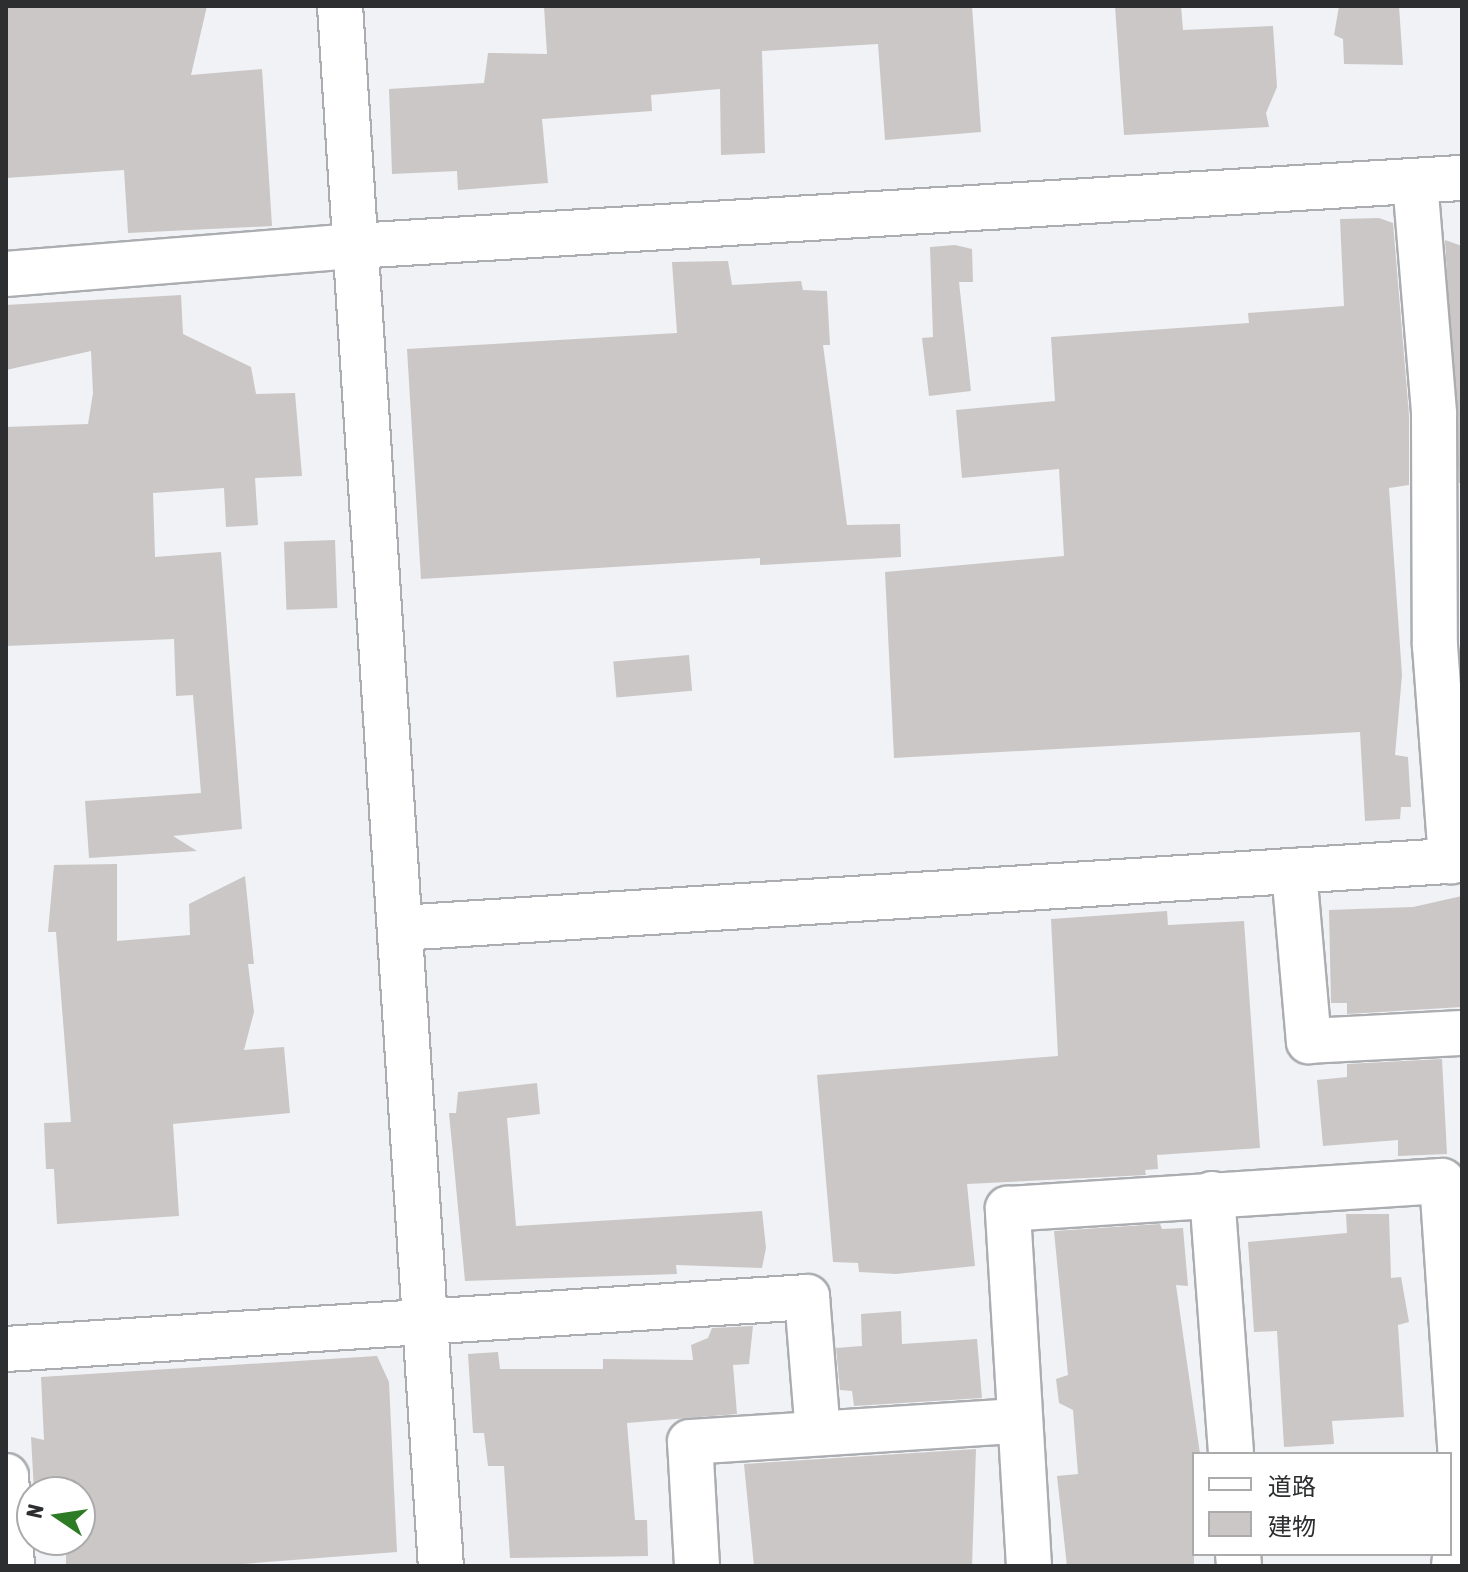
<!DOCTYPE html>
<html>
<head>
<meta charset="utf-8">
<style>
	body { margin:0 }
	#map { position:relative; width:1468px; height:1572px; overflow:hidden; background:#f0f2f5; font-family:"Asap Condensed","Noto Sans JP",sans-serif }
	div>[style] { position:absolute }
	.building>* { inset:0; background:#cbc7c6; transform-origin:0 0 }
	.roads { filter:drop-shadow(2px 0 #abadb0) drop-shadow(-2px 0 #abadb0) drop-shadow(0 2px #abadb0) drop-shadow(0 -2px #abadb0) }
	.street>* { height:44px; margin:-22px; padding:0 22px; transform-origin:22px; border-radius:22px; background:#fff }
	.secondary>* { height:44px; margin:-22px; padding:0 22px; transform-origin:22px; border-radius:22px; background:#fff }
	span { translate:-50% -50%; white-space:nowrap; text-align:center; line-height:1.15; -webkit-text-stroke:6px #fff; paint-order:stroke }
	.frame { position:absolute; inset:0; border:8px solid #2d2e2f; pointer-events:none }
	.legend { position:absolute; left:1192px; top:1452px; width:260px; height:104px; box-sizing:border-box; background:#fff; border:2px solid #ababac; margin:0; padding:10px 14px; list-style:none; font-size:24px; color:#2d2e2f }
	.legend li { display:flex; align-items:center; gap:16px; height:40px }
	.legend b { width:40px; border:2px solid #ababac }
	.north { position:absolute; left:16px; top:1476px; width:80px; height:80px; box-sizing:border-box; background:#fff; border:2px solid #ababac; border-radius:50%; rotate:283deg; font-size:22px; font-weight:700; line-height:32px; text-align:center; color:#2d2e2f }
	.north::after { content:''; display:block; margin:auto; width:28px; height:36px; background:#2d7b25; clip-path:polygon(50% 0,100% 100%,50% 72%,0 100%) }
</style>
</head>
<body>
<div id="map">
	<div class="building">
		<div style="clip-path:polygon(6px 6px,207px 6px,191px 75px,262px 69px,272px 226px,128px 233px,124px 170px,6px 178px)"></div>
		<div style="clip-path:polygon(544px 6px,972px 6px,981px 132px,885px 140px,878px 44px,762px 51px,765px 153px,721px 155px,720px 89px,651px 95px,652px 111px,542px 119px,548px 183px,458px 190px,457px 171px,392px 174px,389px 89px,484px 83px,488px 53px,547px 54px)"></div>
		<div style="clip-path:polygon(1115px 6px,1181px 6px,1183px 30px,1273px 26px,1277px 87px,1266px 113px,1269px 127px,1124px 135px)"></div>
		<div style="clip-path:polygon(1339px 6px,1399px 6px,1403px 65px,1344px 64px,1343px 39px,1334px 35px)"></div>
		<div style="clip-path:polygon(1379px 218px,1393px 223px,1409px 415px,1409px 485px,1389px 488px,1402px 675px,1395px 755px,1408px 757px,1411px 807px,1401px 807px,1400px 819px,1365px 821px,1360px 732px,894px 758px,885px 572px,1064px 556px,1059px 469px,962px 478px,956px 410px,1055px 401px,1051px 337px,1249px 323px,1248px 313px,1344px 306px,1340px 219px)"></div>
		<div style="clip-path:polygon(1445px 240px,1462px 246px,1462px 483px,1459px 483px)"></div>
		<div style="clip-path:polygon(955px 245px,972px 249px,973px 282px,959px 282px,971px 391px,929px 396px,922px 338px,933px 337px,930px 247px)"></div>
		<div style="clip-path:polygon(728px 261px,732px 285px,801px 281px,803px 290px,827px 291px,830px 345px,823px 345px,847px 525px,900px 524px,901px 557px,760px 565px,760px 558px,421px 579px,407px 349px,677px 333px,672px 262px)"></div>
		<div style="clip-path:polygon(181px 295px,183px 334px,251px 367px,256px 394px,295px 393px,302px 476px,255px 478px,258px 525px,226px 527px,224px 488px,153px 493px,155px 557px,221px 552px,242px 829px,173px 836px,197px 851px,89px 858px,85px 801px,201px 793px,193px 695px,176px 696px,174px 639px,6px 646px,6px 427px,88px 424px,93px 393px,91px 351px,6px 370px,6px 305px)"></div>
		<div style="left:335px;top:540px;width:68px;height:51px;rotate:88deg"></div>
		<div style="left:689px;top:655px;width:36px;height:76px;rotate:85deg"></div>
		<div style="clip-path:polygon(117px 864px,117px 941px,190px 935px,189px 904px,245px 876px,254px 964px,248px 964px,254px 1012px,244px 1050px,284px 1047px,290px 1113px,173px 1124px,179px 1216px,57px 1224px,54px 1169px,46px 1169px,44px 1123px,71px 1122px,56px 932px,48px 932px,54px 865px)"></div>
		<div style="clip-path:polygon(1462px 896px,1462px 1007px,1347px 1014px,1347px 1003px,1331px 1003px,1329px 910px,1413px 907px)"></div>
		<div style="clip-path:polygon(1167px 911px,1168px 925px,1244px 921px,1260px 1148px,1157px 1155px,1158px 1169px,1145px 1170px,1146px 1175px,967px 1184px,975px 1266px,896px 1274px,859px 1272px,858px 1263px,833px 1262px,817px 1075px,1058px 1056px,1051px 919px)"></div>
		<div style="clip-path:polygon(1442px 1059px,1447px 1154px,1398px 1156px,1398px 1140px,1323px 1146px,1317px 1080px,1347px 1077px,1347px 1064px)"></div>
		<div style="clip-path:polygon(537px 1083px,540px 1114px,507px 1118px,516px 1226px,762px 1211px,766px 1248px,762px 1268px,676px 1265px,677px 1274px,465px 1281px,449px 1113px,456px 1113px,458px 1092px)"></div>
		<div style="clip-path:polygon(1346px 1214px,1389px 1214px,1391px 1278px,1401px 1277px,1409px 1322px,1398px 1325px,1404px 1417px,1332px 1421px,1334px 1444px,1284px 1447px,1277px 1331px,1254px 1332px,1248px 1242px,1347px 1233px)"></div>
		<div style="clip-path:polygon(1160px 1224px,1162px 1229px,1183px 1228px,1188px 1286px,1176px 1285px,1200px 1454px,1194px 1454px,1194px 1566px,1067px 1566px,1057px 1476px,1078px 1474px,1073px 1410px,1059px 1403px,1056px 1379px,1068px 1375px,1054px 1231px)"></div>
		<div style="clip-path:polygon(901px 1311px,902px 1344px,977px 1339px,982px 1398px,854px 1406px,852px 1391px,840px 1390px,836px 1348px,862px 1346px,861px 1314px)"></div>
		<div style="clip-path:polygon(753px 1326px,749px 1364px,733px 1365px,737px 1414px,627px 1423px,635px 1520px,647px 1520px,648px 1556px,510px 1558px,504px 1466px,488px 1466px,484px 1433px,473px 1433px,468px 1354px,498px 1352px,500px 1369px,603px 1369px,603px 1359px,693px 1360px,691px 1345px,708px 1338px,712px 1328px)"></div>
		<div style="clip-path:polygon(377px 1356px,389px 1382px,397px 1552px,217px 1566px,66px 1566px,66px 1550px,38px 1547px,38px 1540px,80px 1540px,80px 1492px,34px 1492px,31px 1437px,44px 1440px,41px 1377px)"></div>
		<div style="clip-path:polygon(976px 1449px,972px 1566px,754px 1566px,744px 1464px)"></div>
	</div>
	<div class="roads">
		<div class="street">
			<div style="left:1415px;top:181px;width:234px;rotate:85.3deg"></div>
			<div style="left:1434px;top:414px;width:232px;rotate:89.8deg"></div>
			<div style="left:1435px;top:646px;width:216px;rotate:85.7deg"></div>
			<div style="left:1294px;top:871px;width:171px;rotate:85deg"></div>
			<div style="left:1309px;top:1041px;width:153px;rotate:-3deg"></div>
			<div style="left:1212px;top:1194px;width:261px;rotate:85.8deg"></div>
			<div style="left:6px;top:1349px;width:803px;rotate:-3.71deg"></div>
			<div style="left:807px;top:1297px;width:136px;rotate:85.4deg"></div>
			<div style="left:1238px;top:1554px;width:12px;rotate:85deg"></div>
			<div style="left:697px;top:1566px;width:124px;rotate:-93.2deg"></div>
			<div style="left:690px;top:1442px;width:329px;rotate:-3.7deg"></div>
			<div style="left:1029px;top:1566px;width:358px;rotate:-93.4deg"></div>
			<div style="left:1008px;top:1209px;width:435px;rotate:-3.7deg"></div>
			<div style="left:1442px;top:1181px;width:296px;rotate:86.1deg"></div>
			<div style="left:1454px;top:1566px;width:66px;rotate:-83.1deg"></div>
		</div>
		<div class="secondary">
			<div style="left:340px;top:6px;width:1563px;rotate:86.3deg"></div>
			<div style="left:6px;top:274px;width:350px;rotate:-4.6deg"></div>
			<div style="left:355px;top:246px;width:1109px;rotate:-3.52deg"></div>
			<div style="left:400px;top:928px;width:1064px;rotate:-3.66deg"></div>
			<div style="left:6px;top:1476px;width:90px;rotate:86.2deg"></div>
		</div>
	</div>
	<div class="frame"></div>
	<ul class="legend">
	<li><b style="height:10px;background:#fff"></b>道路</li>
	<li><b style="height:22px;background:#cbc7c6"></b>建物</li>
	</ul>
	<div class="north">N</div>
</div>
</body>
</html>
